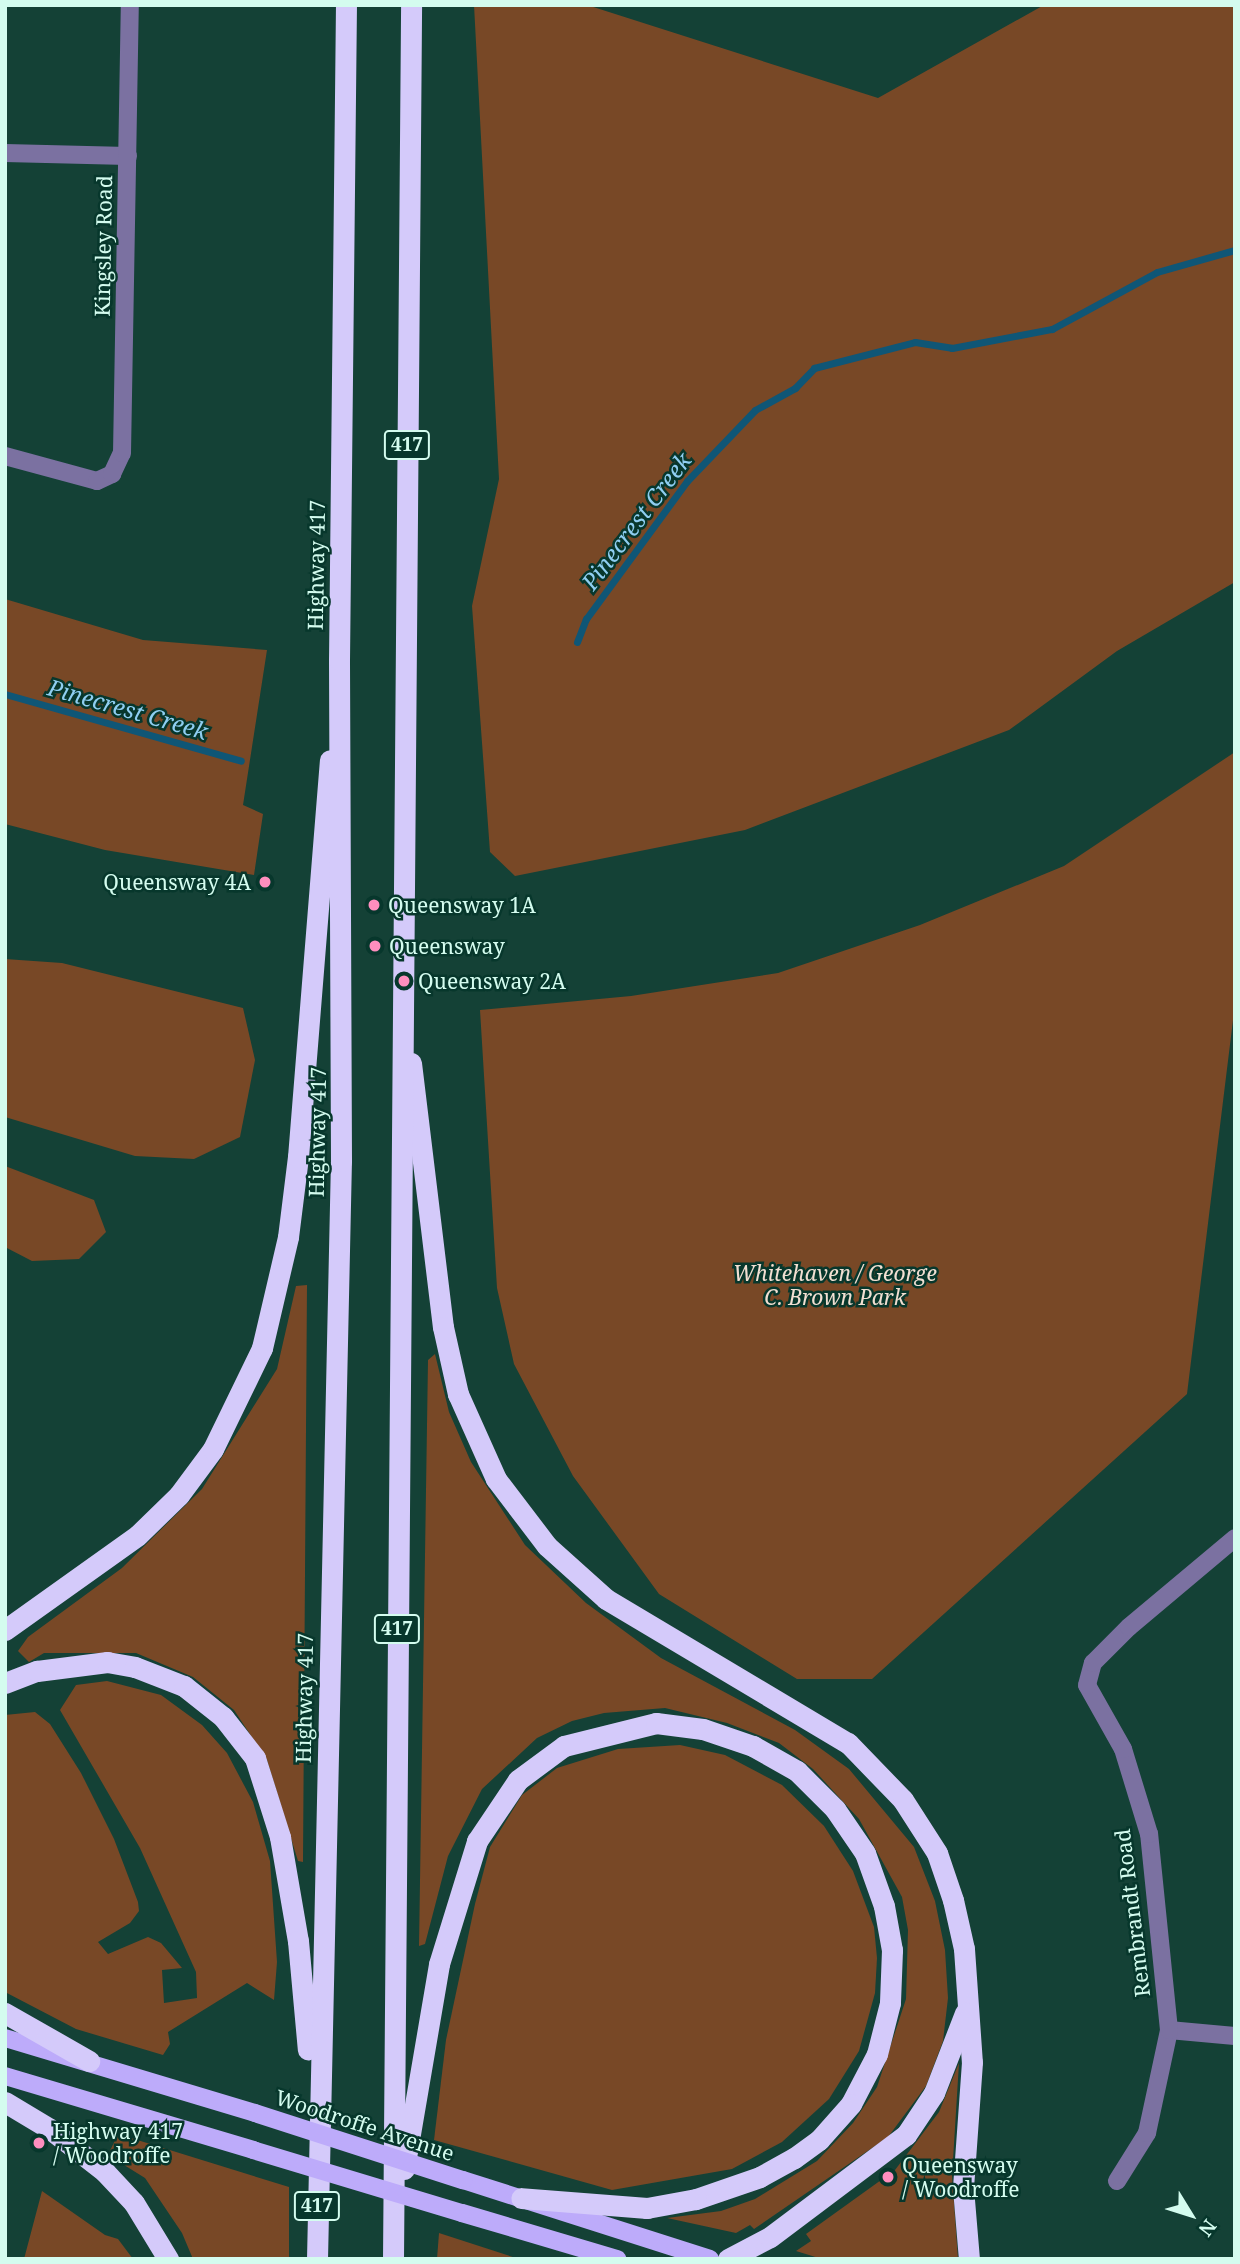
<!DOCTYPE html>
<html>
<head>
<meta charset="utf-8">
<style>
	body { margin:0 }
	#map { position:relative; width:1240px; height:2264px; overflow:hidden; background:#144136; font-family:"Noto Serif",serif }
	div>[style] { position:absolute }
	.green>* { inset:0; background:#784826 }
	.stream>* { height:7px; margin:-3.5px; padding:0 3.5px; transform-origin:3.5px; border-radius:3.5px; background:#0f5676 }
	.minor>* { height:18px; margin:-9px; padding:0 9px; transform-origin:9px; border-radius:9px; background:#7b71a1 }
	.major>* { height:18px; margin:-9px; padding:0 9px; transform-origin:9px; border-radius:9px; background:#bdabfa }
	.highway>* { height:21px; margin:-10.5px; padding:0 10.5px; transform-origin:10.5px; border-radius:10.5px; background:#d4cafa }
	.major-bridge>* { height:18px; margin:-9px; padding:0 9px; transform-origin:9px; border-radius:9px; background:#bdabfa }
	.dots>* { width:19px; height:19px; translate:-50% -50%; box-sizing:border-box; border:4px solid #07372c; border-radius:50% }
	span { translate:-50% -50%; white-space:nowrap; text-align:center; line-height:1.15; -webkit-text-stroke:5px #07372c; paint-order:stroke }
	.shield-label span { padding:2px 5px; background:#07372c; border:2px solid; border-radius:5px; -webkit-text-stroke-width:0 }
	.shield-label { font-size:19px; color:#d4fcef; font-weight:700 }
	.street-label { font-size:21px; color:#d4fcef }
	.poi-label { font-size:21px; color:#d4fcef }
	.right { translate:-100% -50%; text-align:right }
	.left { translate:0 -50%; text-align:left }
	.park-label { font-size:21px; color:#f2dfd2; font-style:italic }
	.water-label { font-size:23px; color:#8fcef1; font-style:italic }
	.frame { position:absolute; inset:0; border:7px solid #d4fcef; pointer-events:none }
	.north { position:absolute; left:1156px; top:2180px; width:70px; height:70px; -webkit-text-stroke:5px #07372c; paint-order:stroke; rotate:128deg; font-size:19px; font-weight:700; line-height:28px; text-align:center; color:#d4fcef }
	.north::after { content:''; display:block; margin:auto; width:24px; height:32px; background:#d4fcef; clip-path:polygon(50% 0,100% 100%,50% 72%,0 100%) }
</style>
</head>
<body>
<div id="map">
	<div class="green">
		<div style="clip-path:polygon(474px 5px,587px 5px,878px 98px,1044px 5px,1235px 5px,1235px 582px,1117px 651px,1009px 730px,745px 830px,515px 876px,490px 852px,472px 606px,499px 479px)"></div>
		<div style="clip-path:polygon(5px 599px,143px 640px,267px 650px,243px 805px,263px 814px,254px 875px,105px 850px,5px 824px)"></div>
		<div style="clip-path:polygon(1235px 752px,1235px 1004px,1187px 1394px,872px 1679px,797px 1679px,659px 1594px,573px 1476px,514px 1364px,497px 1288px,480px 1010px,631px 996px,778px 973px,920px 925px,1064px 866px)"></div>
		<div style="clip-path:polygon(5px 959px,62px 963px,243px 1008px,255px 1060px,240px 1137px,194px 1159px,135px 1156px,5px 1117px)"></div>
		<div style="clip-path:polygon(5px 1166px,94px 1200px,106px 1232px,79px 1259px,32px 1261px,5px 1247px)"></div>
		<div style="clip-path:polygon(307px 1285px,303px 1862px,298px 1861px,267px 1760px,234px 1710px,193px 1677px,136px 1653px,44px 1653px,29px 1662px,18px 1651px,28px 1637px,122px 1568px,202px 1489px,277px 1369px,296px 1286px)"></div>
		<div style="clip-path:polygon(435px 1354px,449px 1412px,471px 1462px,525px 1545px,586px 1603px,661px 1658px,795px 1730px,849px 1769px,914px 1847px,935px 1901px,945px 1950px,948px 1998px,943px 2041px,926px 2086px,888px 2137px,754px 2229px,750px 2225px,736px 2233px,667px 2218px,721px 2211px,755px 2199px,817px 2161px,853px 2123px,877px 2087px,906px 1999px,908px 1930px,902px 1897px,859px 1819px,813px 1769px,779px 1743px,727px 1723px,665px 1708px,604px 1713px,572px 1721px,537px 1738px,482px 1789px,448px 1856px,425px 1944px,419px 1946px,428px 1360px)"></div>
		<div style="clip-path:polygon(107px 1681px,161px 1695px,202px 1725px,227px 1753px,253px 1802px,270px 1861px,277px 1962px,274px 2000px,247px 1983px,168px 2032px,170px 2044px,163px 2055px,76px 2029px,5px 1992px,5px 1715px,35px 1712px,50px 1724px,81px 1773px,114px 1839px,138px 1902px,139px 1911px,130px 1923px,98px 1942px,108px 1954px,148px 1937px,161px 1943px,182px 1968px,162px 1970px,164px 2003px,197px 1998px,196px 1972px,140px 1848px,60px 1710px,76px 1685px)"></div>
		<div style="clip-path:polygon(680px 1745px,725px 1755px,782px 1785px,824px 1826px,853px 1871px,874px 1927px,877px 1958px,875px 1993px,859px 2051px,829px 2099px,782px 2142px,732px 2169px,612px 2190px,434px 2140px,446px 2040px,475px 1904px,490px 1847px,522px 1795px,557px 1768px,618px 1749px)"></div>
		<div style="clip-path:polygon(959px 2063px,952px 2176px,958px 2259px,822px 2259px,796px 2251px,811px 2241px,806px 2234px,895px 2170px,939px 2112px)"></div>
		<div style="clip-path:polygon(118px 2134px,289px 2187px,289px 2259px,193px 2259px,182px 2233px,145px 2178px,108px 2155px)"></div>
		<div style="clip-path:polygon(42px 2191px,105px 2235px,118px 2239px,133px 2259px,24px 2259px)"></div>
		<div style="clip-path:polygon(439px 2233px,519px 2259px,437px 2259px)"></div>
	</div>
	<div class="stream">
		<div style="left:577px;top:642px;width:25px;rotate:-69deg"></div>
		<div style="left:586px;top:619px;width:171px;rotate:-53.8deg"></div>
		<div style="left:687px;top:481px;width:98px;rotate:-46.2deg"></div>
		<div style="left:755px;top:410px;width:46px;rotate:-28.8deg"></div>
		<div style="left:795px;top:388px;width:28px;rotate:-46deg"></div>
		<div style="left:814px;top:368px;width:104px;rotate:-14.4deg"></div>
		<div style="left:915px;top:342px;width:37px;rotate:9deg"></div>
		<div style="left:952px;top:348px;width:102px;rotate:-10.8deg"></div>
		<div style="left:1052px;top:329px;width:119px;rotate:-28.5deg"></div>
		<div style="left:1157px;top:272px;width:81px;rotate:-15.8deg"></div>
		<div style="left:5px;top:694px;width:245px;rotate:15.8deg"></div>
	</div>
	<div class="minor">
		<div style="left:5px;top:153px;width:123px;rotate:1.4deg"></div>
		<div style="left:5px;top:456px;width:95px;rotate:15.2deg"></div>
		<div style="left:97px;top:481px;width:17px;rotate:-25deg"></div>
		<div style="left:112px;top:474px;width:23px;rotate:-65deg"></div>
		<div style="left:122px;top:453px;width:448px;rotate:-89deg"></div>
		<div style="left:1169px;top:2030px;width:66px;rotate:5.2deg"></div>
		<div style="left:1117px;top:2181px;width:57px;rotate:-58deg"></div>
		<div style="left:1147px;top:2133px;width:105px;rotate:-77.9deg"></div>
		<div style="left:1169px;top:2030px;width:197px;rotate:-95.8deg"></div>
		<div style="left:1149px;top:1834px;width:89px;rotate:-107deg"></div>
		<div style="left:1123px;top:1749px;width:73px;rotate:-119.4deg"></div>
		<div style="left:1087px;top:1685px;width:23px;rotate:-75deg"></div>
		<div style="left:1093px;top:1663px;width:51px;rotate:-45deg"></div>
		<div style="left:1129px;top:1627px;width:138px;rotate:-40deg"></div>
	</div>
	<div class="major">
		<div style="left:5px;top:2038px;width:261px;rotate:16.7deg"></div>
		<div style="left:5px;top:2076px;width:259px;rotate:16.6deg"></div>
		<div style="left:463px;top:2180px;width:259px;rotate:17.7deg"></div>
		<div style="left:462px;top:2213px;width:162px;rotate:16.5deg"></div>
	</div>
	<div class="highway">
		<div style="left:411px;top:1063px;width:266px;rotate:83.1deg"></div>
		<div style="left:443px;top:1327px;width:69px;rotate:77.4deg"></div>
		<div style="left:458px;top:1394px;width:93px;rotate:65.9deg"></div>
		<div style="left:496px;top:1479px;width:84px;rotate:52.7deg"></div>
		<div style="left:547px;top:1546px;width:79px;rotate:41.9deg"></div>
		<div style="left:606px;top:1599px;width:282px;rotate:30.8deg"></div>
		<div style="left:848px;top:1743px;width:79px;rotate:46deg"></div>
		<div style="left:903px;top:1800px;width:63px;rotate:57.3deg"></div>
		<div style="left:937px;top:1853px;width:50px;rotate:71.2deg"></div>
		<div style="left:953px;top:1900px;width:50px;rotate:77.3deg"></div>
		<div style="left:964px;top:1949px;width:113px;rotate:86deg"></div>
		<div style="left:972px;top:2062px;width:126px;rotate:94.1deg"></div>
		<div style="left:963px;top:2188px;width:71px;rotate:85.2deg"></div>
		<div style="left:5px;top:1630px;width:163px;rotate:-35.5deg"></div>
		<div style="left:138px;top:1535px;width:57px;rotate:-44.3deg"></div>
		<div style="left:179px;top:1495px;width:57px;rotate:-53.5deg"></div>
		<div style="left:213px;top:1449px;width:112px;rotate:-64.1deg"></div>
		<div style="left:262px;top:1348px;width:114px;rotate:-76.8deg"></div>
		<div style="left:288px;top:1237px;width:81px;rotate:-82.9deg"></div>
		<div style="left:298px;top:1157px;width:398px;rotate:-85.4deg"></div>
		<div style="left:5px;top:1683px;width:34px;rotate:-21deg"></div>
		<div style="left:37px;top:1671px;width:71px;rotate:-7.3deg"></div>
		<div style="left:107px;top:1662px;width:28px;rotate:10deg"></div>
		<div style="left:135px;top:1667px;width:53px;rotate:21.2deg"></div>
		<div style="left:184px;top:1686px;width:50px;rotate:38.5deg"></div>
		<div style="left:223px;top:1717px;width:52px;rotate:52deg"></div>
		<div style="left:255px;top:1758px;width:83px;rotate:72.4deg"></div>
		<div style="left:280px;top:1837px;width:106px;rotate:80.2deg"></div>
		<div style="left:298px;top:1941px;width:109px;rotate:84.8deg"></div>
		<div style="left:5px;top:2013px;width:97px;rotate:29.7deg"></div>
		<div style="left:5px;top:2102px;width:52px;rotate:31deg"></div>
		<div style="left:50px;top:2129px;width:70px;rotate:38deg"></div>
		<div style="left:105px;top:2172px;width:42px;rotate:46.9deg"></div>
		<div style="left:134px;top:2203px;width:66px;rotate:58.7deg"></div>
		<div style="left:404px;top:2169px;width:208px;rotate:-80.3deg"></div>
		<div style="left:439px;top:1964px;width:129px;rotate:-72.8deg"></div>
		<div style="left:477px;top:1841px;width:73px;rotate:-56.1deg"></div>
		<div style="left:518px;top:1780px;width:57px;rotate:-36.5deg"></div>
		<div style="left:564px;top:1746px;width:95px;rotate:-14deg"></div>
		<div style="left:656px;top:1723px;width:47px;rotate:7.3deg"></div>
		<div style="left:703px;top:1729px;width:53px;rotate:18.8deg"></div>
		<div style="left:753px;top:1746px;width:51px;rotate:29.6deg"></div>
		<div style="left:797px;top:1771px;width:54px;rotate:45deg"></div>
		<div style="left:835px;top:1809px;width:53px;rotate:55.7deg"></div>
		<div style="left:865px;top:1853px;width:56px;rotate:70.3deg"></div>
		<div style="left:884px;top:1906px;width:45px;rotate:79.7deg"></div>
		<div style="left:892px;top:1950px;width:53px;rotate:92.2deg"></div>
		<div style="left:890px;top:2003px;width:53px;rotate:104.3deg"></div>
		<div style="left:877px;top:2054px;width:56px;rotate:117.5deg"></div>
		<div style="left:851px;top:2104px;width:48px;rotate:131.6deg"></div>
		<div style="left:819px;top:2140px;width:31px;rotate:144deg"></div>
		<div style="left:794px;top:2158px;width:39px;rotate:151deg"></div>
		<div style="left:760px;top:2177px;width:68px;rotate:161deg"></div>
		<div style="left:696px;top:2199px;width:50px;rotate:169.6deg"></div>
		<div style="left:647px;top:2208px;width:126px;rotate:-175.5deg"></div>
		<div style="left:317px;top:2259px;width:1098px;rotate:-88.75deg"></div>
		<div style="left:341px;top:1161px;width:501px;rotate:-90.23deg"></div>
		<div style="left:339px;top:660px;width:655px;rotate:-89.39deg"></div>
		<div style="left:393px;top:2259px;width:2254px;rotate:-89.54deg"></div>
		<div style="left:728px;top:2259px;width:47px;rotate:-27.6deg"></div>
		<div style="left:770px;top:2237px;width:170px;rotate:-36.9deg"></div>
		<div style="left:906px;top:2135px;width:50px;rotate:-56.3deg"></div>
		<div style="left:934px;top:2093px;width:86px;rotate:-68.8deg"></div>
	</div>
	<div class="major-bridge">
		<div style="left:255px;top:2113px;width:219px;rotate:17.9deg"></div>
		<div style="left:253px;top:2150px;width:218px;rotate:16.8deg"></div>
	</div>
	<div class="dots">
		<div style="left:265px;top:882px;background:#fe8ebe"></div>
		<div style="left:374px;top:905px;background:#fe8ebe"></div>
		<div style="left:375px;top:946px;background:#fe8ebe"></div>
		<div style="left:404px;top:981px;background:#fe8ebe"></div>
		<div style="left:39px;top:2143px;background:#fe8ebe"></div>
		<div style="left:888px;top:2177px;background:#fe8ebe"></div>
	</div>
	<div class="shield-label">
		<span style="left:407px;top:445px">417</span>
		<span style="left:397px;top:1629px">417</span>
		<span style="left:317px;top:2206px">417</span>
	</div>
	<div class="street-label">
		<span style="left:103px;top:246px;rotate:-89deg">Kingsley Road</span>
		<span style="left:316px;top:565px;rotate:-89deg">Highway 417</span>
		<span style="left:317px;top:1132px;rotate:-89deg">Highway 417</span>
		<span style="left:304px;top:1698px;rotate:-89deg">Highway 417</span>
		<span style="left:1132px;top:1913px;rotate:-97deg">Rembrandt Road</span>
		<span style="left:365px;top:2125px;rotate:18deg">Woodroffe Avenue</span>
	</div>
	<div class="poi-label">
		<span class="right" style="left:251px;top:882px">Queensway 4A</span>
		<span class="left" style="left:388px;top:905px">Queensway 1A</span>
		<span class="left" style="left:389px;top:946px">Queensway</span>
		<span class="left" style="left:418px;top:981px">Queensway 2A</span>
		<span class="left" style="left:53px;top:2143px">Highway 417<br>/ Woodroffe</span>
		<span class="left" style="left:902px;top:2177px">Queensway<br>/ Woodroffe</span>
	</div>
	<div class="park-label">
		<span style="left:835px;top:1285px">Whitehaven / George<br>C. Brown Park</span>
	</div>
	<div class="water-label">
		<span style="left:636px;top:521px;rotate:-53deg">Pinecrest Creek</span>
		<span style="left:128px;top:709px;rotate:16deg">Pinecrest Creek</span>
	</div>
	<div class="frame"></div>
	<div class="north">N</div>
</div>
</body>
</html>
